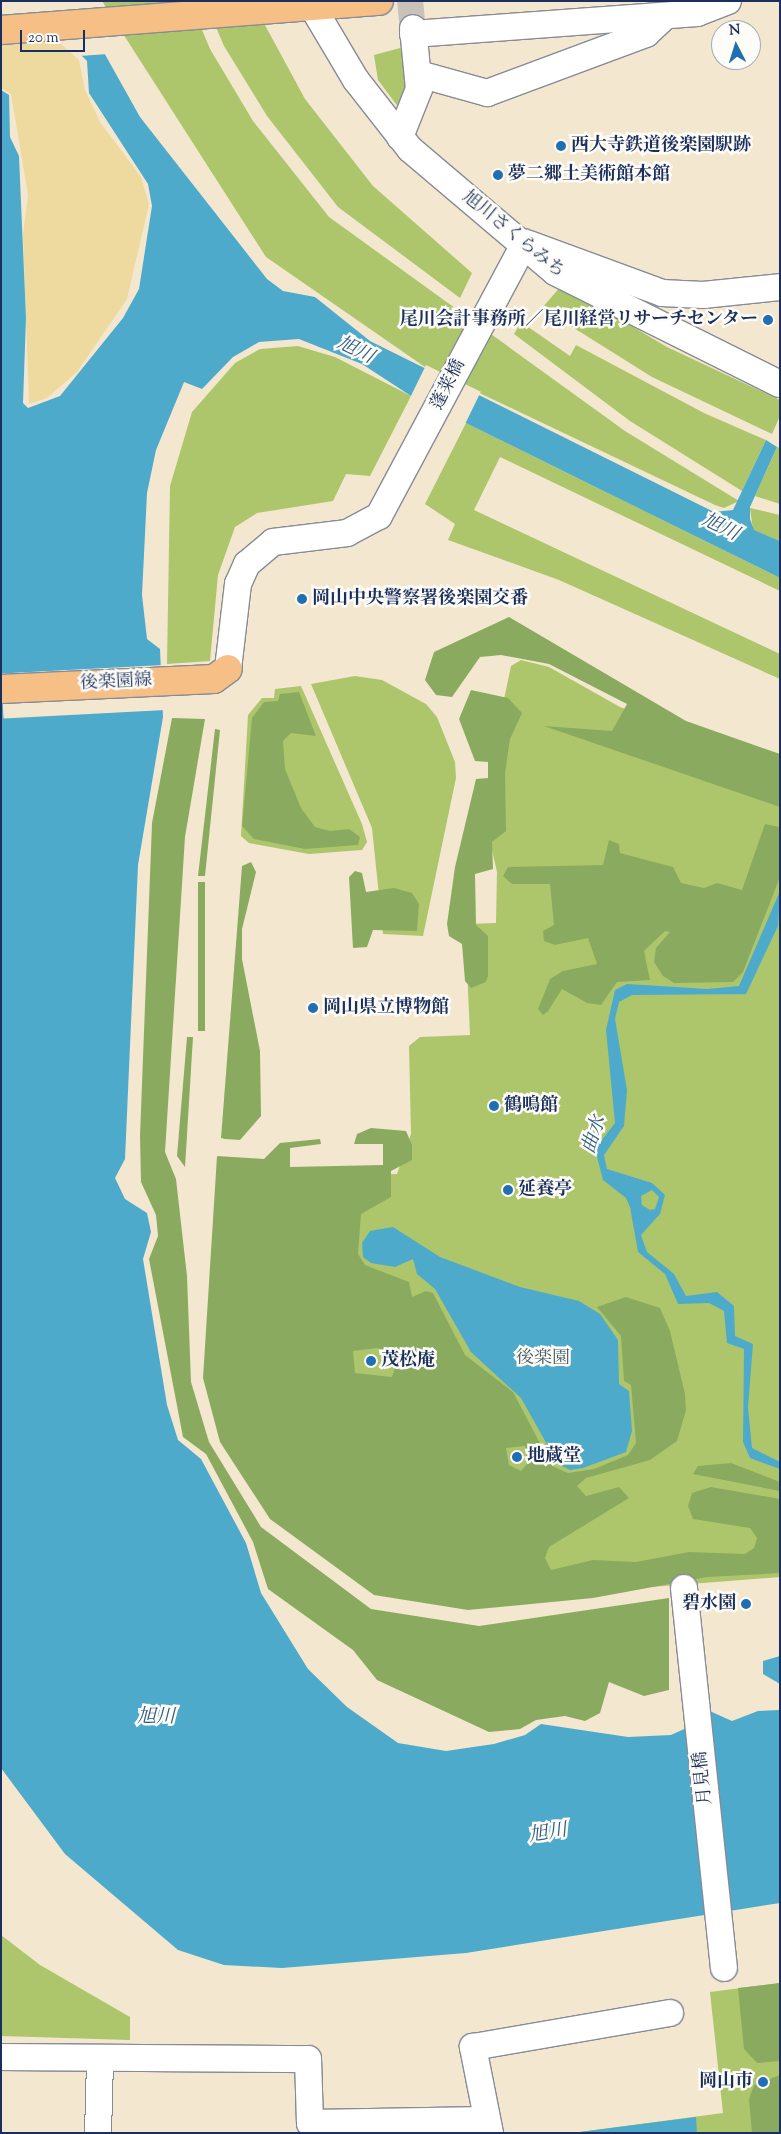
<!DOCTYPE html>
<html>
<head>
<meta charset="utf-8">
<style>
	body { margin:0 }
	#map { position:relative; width:781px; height:2134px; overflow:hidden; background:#f3e7cf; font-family:"Sorts Mill Goudy","Noto Serif JP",serif }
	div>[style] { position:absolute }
	.green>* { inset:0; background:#adc66b }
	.forest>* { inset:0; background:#8aab5f; transform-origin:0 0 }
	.sand>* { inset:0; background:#eeda9e }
	.water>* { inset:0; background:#4daacb }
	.pier>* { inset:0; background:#f3e7cf; transform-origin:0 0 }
	.minor-tunnel>* { height:26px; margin-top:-13px; transform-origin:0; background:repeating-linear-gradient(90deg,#c8c2b8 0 26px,transparent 0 39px) }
	.roads { filter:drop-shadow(1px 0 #878b96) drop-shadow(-1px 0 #878b96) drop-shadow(0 1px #878b96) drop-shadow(0 -1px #878b96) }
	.minor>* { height:26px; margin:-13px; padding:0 13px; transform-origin:13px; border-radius:13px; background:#fff }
	.major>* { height:28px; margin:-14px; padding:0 14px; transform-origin:14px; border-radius:14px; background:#f5bf86 }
	.dots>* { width:14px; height:14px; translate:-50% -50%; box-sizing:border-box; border:2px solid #fdfcf7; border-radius:50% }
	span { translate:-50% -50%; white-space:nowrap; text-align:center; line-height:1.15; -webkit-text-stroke:5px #fdfcf7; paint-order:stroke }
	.poi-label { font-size:18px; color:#1b2f5e; font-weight:700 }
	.left { translate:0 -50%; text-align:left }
	.right { translate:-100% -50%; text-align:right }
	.street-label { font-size:18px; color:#1b2f5e }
	.park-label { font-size:18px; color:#475c62 }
	.water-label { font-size:19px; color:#2c5a84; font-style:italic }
	.frame { position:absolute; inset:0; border:2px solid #1b2f5e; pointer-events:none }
	.north { position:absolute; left:711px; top:20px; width:50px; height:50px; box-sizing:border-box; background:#fdfcf7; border:1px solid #a3aaba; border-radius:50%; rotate:355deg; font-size:14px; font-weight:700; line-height:20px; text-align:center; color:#1b2f5e }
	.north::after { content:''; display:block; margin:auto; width:18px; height:22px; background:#1f6fb2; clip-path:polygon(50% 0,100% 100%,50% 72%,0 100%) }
	.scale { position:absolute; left:20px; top:30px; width:65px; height:22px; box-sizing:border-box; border:2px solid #1b2f5e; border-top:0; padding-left:6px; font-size:15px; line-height:18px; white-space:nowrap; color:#1b2f5e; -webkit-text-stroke:4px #fdfcf7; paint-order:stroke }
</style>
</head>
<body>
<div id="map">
	<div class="green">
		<div style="clip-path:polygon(102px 1px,190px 1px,210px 49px,253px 121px,329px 217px,625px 431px,739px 501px,724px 508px,715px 505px,425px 367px,266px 257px)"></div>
		<div style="clip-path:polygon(205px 1px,252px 1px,305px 99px,373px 186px,472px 273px,460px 298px,338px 207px,267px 116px,224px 46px)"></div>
		<div style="clip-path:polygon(404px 47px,410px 88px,399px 108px,378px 80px,374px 55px)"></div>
		<div style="clip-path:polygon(562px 285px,667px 347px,780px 400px,780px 416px,772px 434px,652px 377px,542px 308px)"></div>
		<div style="clip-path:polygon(521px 322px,570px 356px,576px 345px,704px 413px,766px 440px,742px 491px,630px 421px,514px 334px)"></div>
		<div style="clip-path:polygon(298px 346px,335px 357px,411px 396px,370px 476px,346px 474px,333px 501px,257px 513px,235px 527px,218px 575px,210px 661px,167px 664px,170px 486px,192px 412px,235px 363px,260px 349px)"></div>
		<div style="clip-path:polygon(466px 423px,780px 578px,780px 591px,500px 457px,474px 510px,780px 654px,780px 679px,559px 580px,448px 540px,455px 524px,425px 504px)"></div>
		<div style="clip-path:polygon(777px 447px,780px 448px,780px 504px,755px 496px)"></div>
		<div style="clip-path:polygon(750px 508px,780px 515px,780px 541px,753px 530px)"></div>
		<div style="clip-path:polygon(521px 660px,549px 667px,620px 707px,780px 763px,780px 1577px,470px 1601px,220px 1181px,397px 1174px,411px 1134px,409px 1046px,420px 1037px,470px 1035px,465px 924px,496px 923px,497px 872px,490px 841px,491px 761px,511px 666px)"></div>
		<div style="clip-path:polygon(355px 676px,382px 680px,426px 704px,437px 717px,455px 762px,456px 778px,423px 936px,383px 934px,372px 828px,311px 684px)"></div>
		<div style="clip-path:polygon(301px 686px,362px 824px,367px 842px,362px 850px,309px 854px,249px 843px,241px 836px,248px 715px,262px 698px,274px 698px,275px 689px)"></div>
		<div style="clip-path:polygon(1px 1935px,40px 1965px,130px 2017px,130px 2040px,1px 2036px)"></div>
		<div style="clip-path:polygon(780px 1983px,780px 2133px,572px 2133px,723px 2113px,710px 1992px)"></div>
	</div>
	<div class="forest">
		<div style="clip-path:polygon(509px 617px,686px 721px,780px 754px,780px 807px,544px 726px,612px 731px,627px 704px,549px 664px,501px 655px,480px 657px,452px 697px,436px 695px,425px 680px,434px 652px)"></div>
		<div style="clip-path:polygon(471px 690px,508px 698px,522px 713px,510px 739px,505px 773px,506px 831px,492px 842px,493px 869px,475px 874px,476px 925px,488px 936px,488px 976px,486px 982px,471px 988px,465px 981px,462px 944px,449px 936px,447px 924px,455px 867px,476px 779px,488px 778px,488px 762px,475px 761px,459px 719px)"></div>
		<div style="clip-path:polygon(299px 692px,316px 736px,291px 733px,283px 741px,285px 769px,301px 808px,315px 827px,330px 831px,349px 829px,360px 837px,358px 845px,305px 849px,254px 839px,242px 826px,252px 718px,264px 702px,278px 701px,280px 694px)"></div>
		<div style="clip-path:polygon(172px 718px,205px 719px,185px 837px,165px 1152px,176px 1179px,187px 1276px,191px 1382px,209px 1442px,261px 1527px,371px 1609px,479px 1626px,669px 1598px,669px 1690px,644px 1696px,609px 1682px,600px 1713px,585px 1721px,565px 1716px,536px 1720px,520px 1729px,489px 1732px,377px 1680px,353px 1650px,268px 1589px,253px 1542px,206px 1454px,183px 1437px,149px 1259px,158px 1236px,156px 1215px,141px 1182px,140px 1136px,152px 823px)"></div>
		<div style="clip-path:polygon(215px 729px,220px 730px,205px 876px,198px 876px)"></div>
		<div style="clip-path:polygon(765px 824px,780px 827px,780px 877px,743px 972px,733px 982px,674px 983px,663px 976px,654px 962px,656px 948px,670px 932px,665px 931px,644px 951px,650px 980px,617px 982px,601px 1005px,587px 1003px,562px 989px,548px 1011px,543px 1015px,538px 1009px,550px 979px,563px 971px,597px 964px,588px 938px,555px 945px,544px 941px,543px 931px,554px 925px,550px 884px,512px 884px,503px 876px,508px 867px,603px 865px,609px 840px,619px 844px,620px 853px,673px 867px,681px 883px,704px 888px,717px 883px,742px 890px)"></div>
		<div style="clip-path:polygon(251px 862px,256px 872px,242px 929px,242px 959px,260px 1051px,261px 1116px,240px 1140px,225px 1139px,221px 1138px,242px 866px)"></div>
		<div style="clip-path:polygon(355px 871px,362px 873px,366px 892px,394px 888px,412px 893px,419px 904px,417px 931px,373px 930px,367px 947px,353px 948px,349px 877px)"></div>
		<div style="left:198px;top:882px;width:7px;height:149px"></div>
		<div style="clip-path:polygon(187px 1037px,193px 1037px,185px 1167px,177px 1156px)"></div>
		<div style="clip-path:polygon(evenodd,371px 1128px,406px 1131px,412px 1145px,412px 1160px,391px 1171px,391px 1197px,361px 1214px,358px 1254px,365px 1265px,409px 1282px,412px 1297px,426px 1291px,433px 1293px,465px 1355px,513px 1392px,552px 1466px,568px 1473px,594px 1469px,628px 1455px,636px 1443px,631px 1385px,624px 1381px,621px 1336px,597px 1307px,626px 1297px,660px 1308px,670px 1331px,685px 1394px,686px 1410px,677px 1441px,650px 1460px,586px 1478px,577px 1486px,586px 1496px,619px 1487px,629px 1498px,549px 1547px,545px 1558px,551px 1570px,593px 1560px,636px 1562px,689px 1552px,745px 1554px,754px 1548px,757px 1538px,750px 1528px,693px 1519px,688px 1506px,692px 1493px,711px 1487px,780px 1499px,780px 1573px,707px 1577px,593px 1598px,468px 1610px,374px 1595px,270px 1519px,220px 1442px,203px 1378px,217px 1156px,264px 1159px,280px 1143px,320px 1139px,321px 1144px,290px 1148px,290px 1167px,383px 1165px,383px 1144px,354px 1144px,357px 1134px,371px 1128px,377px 1348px,388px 1352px,395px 1368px,392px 1377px,355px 1373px,353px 1351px,377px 1348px,371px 1128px,525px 1446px,527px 1464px,521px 1471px,509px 1465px,506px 1448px,525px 1446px)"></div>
		<div style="clip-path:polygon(731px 1463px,780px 1482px,780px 1491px,693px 1474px,698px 1466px)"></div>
		<div style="clip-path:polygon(780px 1983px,780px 2061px,757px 2063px,744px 2049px,738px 1988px)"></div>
		<div style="clip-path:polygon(780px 2075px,780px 2133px,752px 2133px,749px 2099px,754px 2085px)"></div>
	</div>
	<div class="sand">
		<div style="clip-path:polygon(36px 41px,61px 44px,79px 60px,85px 90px,100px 122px,141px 177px,149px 204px,127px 299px,77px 372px,47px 398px,29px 404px,23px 235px,28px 195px,11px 94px,1px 88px,1px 45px)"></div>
	</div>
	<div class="water">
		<div style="clip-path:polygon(1px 1px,102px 49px,140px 117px,267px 279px,283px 291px,315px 297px,370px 341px,714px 512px,733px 510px,766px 440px,777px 447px,750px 507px,750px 519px,754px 530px,780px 541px,780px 578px,411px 396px,362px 364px,299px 339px,259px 342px,233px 357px,202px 389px,184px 382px,156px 450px,147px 493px,142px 595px,147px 639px,160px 649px,163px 717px,138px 865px,125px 1159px,115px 1178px,125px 1199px,147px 1213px,151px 1232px,143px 1259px,167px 1405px,178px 1440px,201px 1459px,246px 1543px,261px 1593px,308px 1669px,347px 1707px,398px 1743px,446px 1751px,494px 1744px,525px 1735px,541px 1724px,628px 1737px,671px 1735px,693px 1725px,703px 1708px,732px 1721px,758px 1711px,780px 1710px,780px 1903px,466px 1953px,282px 1968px,224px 1965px,178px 1950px,65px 1854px,1px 1768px,1px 90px,9px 95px,10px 137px,19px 156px,26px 318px,23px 403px,28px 408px,60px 396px,123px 318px,139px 289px,152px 206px,148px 184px,89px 93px,87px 61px,68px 42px)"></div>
		<div style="clip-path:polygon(evenodd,780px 891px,778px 926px,746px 994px,632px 995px,619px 1002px,615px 1019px,627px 1090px,624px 1126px,604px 1155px,607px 1169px,652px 1183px,665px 1195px,660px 1214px,641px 1235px,647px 1252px,674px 1274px,686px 1296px,717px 1292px,734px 1306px,735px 1336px,753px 1344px,748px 1407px,752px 1448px,780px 1462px,780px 1469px,750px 1458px,743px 1442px,744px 1349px,727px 1343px,724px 1311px,709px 1303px,678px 1304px,665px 1274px,638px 1252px,630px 1207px,626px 1198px,603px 1180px,595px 1149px,615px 1123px,606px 1030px,615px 990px,627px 984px,707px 989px,739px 986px,780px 891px,652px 1190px,659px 1197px,655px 1209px,650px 1210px,642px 1205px,641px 1196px,652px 1190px)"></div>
		<div style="clip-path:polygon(393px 1227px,440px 1257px,520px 1287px,579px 1301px,600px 1314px,618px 1340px,619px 1384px,629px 1391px,632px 1431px,626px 1452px,583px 1468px,570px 1470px,558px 1464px,521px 1398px,471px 1352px,435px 1289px,417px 1274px,413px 1259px,395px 1267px,371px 1263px,363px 1257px,362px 1243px,370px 1231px)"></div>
		<div style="clip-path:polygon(780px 1656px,780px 1684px,763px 1674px,763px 1661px)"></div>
		<div style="clip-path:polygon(696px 2117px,697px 2133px,572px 2133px)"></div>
	</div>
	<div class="pier">
		<div style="clip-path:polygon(1px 1px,77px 1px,108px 54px,79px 56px,67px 45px,43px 39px,1px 43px)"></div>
		<div style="left:426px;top:365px;width:61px;height:37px;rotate:26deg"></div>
		<div style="left:163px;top:665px;width:45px;height:162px;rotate:87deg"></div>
	</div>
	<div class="minor-tunnel">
		<div style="left:410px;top:1px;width:27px;rotate:84deg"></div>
	</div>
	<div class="roads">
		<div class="minor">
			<div style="left:309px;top:1px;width:92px;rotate:59.3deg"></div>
			<div style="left:356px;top:80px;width:88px;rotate:52deg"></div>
			<div style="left:410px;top:149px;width:190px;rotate:40.3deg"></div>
			<div style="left:555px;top:272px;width:251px;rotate:26.5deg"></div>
			<div style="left:413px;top:34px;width:285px;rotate:-4.2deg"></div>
			<div style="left:697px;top:13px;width:33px;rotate:-21deg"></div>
			<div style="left:419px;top:74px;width:71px;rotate:15.6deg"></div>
			<div style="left:487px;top:93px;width:170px;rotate:-20.4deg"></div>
			<div style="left:646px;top:34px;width:26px;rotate:-43deg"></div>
			<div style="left:400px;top:137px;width:52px;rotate:-68.4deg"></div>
			<div style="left:419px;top:89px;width:61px;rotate:-95.6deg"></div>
			<div style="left:529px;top:244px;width:142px;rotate:20.2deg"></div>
			<div style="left:662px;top:293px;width:41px;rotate:2.8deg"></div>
			<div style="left:703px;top:295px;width:77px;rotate:-5.9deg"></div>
			<div style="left:228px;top:669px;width:86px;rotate:-83.3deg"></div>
			<div style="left:238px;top:584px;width:22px;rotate:-66deg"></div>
			<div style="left:247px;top:564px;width:34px;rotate:-40deg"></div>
			<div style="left:273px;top:542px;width:75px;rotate:-6.9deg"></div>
			<div style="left:347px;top:533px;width:36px;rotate:-28deg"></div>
			<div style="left:379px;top:516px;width:310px;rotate:-61.9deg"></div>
			<div style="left:684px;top:1588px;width:382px;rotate:84deg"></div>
			<div style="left:1px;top:2057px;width:307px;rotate:0.4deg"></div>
			<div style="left:308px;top:2059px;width:64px;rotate:88.2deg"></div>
			<div style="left:310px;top:2123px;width:177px;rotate:-1deg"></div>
			<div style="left:98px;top:2133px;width:73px;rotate:-88.4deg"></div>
			<div style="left:490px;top:2133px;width:88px;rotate:-101.2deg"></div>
			<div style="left:473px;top:2047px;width:200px;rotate:-9.8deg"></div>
		</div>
		<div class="major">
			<div style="left:1px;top:30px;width:379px;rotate:-4.4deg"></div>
			<div style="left:1px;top:689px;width:213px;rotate:-2.7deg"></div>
			<div style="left:214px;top:679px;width:17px;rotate:-36deg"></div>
		</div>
	</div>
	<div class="dots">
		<div style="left:561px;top:146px;background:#1f6fb2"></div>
		<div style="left:498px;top:175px;background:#1f6fb2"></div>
		<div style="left:768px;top:320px;background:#1f6fb2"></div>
		<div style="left:302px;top:599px;background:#1f6fb2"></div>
		<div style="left:313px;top:1008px;background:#1f6fb2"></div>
		<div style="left:494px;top:1106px;background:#1f6fb2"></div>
		<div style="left:508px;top:1190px;background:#1f6fb2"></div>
		<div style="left:371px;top:1361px;background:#1f6fb2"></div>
		<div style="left:517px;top:1457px;background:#1f6fb2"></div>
		<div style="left:746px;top:1604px;background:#1f6fb2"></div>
		<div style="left:763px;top:2082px;background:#1f6fb2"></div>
	</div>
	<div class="poi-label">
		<span class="left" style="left:571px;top:146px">西大寺鉄道後楽園駅跡</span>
		<span class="left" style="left:508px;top:175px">夢二郷土美術館本館</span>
		<span class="right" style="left:758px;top:320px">尾川会計事務所／尾川経営リサーチセンター</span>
		<span class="left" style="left:312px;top:599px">岡山中央警察署後楽園交番</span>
		<span class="left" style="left:323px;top:1008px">岡山県立博物館</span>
		<span class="left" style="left:504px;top:1106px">鶴鳴館</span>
		<span class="left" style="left:518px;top:1190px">延養亭</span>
		<span class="left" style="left:381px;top:1361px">茂松庵</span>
		<span class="left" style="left:527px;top:1457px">地蔵堂</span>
		<span class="right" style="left:736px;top:1604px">碧水園</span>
		<span class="right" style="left:753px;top:2082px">岡山市</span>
	</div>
	<div class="street-label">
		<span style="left:513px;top:235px;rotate:39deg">旭川さくらみち</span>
		<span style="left:449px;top:385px;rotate:-63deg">蓬莱橋</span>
		<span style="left:116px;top:683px;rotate:-3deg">後楽園線</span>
		<span style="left:704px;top:1778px;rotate:-96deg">月見橋</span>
	</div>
	<div class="park-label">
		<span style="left:543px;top:1359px">後楽園</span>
	</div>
	<div class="water-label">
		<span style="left:355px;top:351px;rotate:26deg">旭川</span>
		<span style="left:720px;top:528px;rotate:26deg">旭川</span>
		<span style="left:595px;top:1135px;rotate:-72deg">曲水</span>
		<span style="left:156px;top:1718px">旭川</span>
		<span style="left:548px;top:1834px;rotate:-9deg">旭川</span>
	</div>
	<div class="frame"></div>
	<div class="north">N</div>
	<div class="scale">20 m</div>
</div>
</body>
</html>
